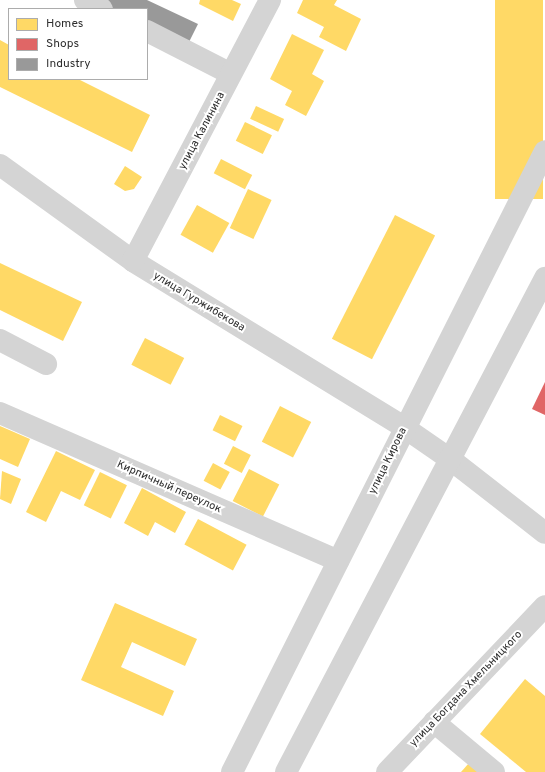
<!DOCTYPE html>
<html>
<head>
<meta charset="utf-8">
<style>
	body { margin:0 }
	#map { position:relative; width:545px; height:772px; overflow:hidden; background:#fff; font-family:Overpass,sans-serif }
	div>[style] { position:absolute }
	.homes>* { inset:0; background:#ffd966; transform-origin:0 0 }
	.shops>* { inset:0; background:#e06666 }
	.industry>* { inset:0; background:#999 }
	.minor>* { height:22px; margin:-11px; padding:0 11px; transform-origin:11px; border-radius:11px; background:#d4d4d4 }
	span { translate:-50% -50%; white-space:nowrap; text-align:center; line-height:1.15; -webkit-text-stroke:4px #fff; paint-order:stroke }
	.street-label { font-size:11px; color:#2f2f2f }
	.legend { position:absolute; left:8px; top:8px; width:140px; height:72px; box-sizing:border-box; background:#fff; border:1px solid #acacac; margin:0; padding:5px 7px; list-style:none; font-size:12px; color:#2f2f2f }
	.legend li { display:flex; align-items:center; gap:8px; height:20px }
	.legend b { width:20px; border:1px solid #acacac }
</style>
</head>
<body>
<div id="map">
	<div class="homes">
		<div style="clip-path:polygon(200px 0,232px 0,241px 4px,233px 21px,199px 4px)"></div>
		<div style="clip-path:polygon(303px 0,337px 0,334px 5px,361px 19px,346px 51px,319px 37px,324px 27px,297px 13px)"></div>
		<div style="left:495px;top:0;width:48px;height:199px"></div>
		<div style="clip-path:polygon(292px 34px,324px 50px,312px 74px,324px 81px,306px 116px,285px 105px,292px 91px,270px 79px)"></div>
		<div style="clip-path:polygon(0 40px,9px 45px,9px 79px,78px 79px,150px 115px,132px 152px,0 87px)"></div>
		<div style="left:256px;top:106px;width:31px;height:14px;rotate:25deg"></div>
		<div style="left:245px;top:122px;width:30px;height:21px;rotate:26deg"></div>
		<div style="left:221px;top:159px;width:35px;height:16px;rotate:27deg"></div>
		<div style="clip-path:polygon(125px 166px,142px 177px,134px 189px,125px 191px,114px 184px)"></div>
		<div style="left:248px;top:189px;width:26px;height:43px;rotate:25deg"></div>
		<div style="left:197px;top:205px;width:37px;height:34px;rotate:29deg"></div>
		<div style="left:395px;top:215px;width:45px;height:139px;rotate:27deg"></div>
		<div style="clip-path:polygon(0 263px,82px 302px,63px 341px,0 310px)"></div>
		<div style="left:145px;top:338px;width:44px;height:30px;rotate:27deg"></div>
		<div style="left:280px;top:406px;width:35px;height:40px;rotate:27deg"></div>
		<div style="left:220px;top:415px;width:25px;height:17px;rotate:26deg"></div>
		<div style="clip-path:polygon(0 426px,30px 439px,18px 467px,0 459px)"></div>
		<div style="left:233px;top:446px;width:20px;height:20px;rotate:27deg"></div>
		<div style="clip-path:polygon(56px 451px,95px 470px,80px 500px,61px 491px,46px 522px,26px 512px)"></div>
		<div style="left:213px;top:463px;width:19px;height:20px;rotate:28deg"></div>
		<div style="left:249px;top:469px;width:34px;height:36px;rotate:27deg"></div>
		<div style="clip-path:polygon(2px 471px,21px 479px,11px 504px,0 499px)"></div>
		<div style="left:100px;top:472px;width:30px;height:37px;rotate:26deg"></div>
		<div style="clip-path:polygon(142px 488px,186px 512px,175px 533px,155px 522px,148px 536px,124px 523px)"></div>
		<div style="left:198px;top:519px;width:55px;height:29px;rotate:28deg"></div>
		<div style="clip-path:polygon(115px 603px,197px 639px,185px 666px,132px 642px,121px 667px,174px 691px,163px 716px,81px 680px)"></div>
		<div style="clip-path:polygon(525px 679px,545px 696px,545px 772px,526px 772px,480px 734px)"></div>
		<div style="clip-path:polygon(469px 763px,478px 772px,461px 772px)"></div>
	</div>
	<div class="shops">
		<div style="clip-path:polygon(545px 382px,545px 415px,532px 409px)"></div>
	</div>
	<div class="industry">
		<div style="clip-path:polygon(96px 0,147px 0,198px 24px,188px 44px,147px 24px,147px 9px,115px 9px)"></div>
	</div>
	<div class="minor">
		<div style="left:85px;top:0;width:19px;rotate:28deg"></div>
		<div style="left:147px;top:31px;width:94px;rotate:27.1deg"></div>
		<div style="left:0;top:165px;width:164px;rotate:35.8deg"></div>
		<div style="left:133px;top:261px;width:319px;rotate:31.5deg"></div>
		<div style="left:405px;top:428px;width:55px;rotate:34.6deg"></div>
		<div style="left:450px;top:459px;width:120px;rotate:37.9deg"></div>
		<div style="left:133px;top:261px;width:295px;rotate:-62.3deg"></div>
		<div style="left:0;top:340px;width:52px;rotate:27.6deg"></div>
		<div style="left:0;top:413px;width:369px;rotate:23.6deg"></div>
		<div style="left:434px;top:722px;width:78px;rotate:39.8deg"></div>
		<div style="left:232px;top:772px;width:695px;rotate:-63.25deg"></div>
		<div style="left:286px;top:772px;width:558px;rotate:-62.33deg"></div>
		<div style="left:387px;top:772px;width:229px;rotate:-46.4deg"></div>
	</div>
	<div class="street-label">
		<span style="left:202px;top:131px;rotate:-62deg">улица Калинина</span>
		<span style="left:199px;top:302px;rotate:31deg">улица Гуржибекова</span>
		<span style="left:388px;top:461px;rotate:-64deg">улица Кирова</span>
		<span style="left:169px;top:487px;rotate:24deg">Кирпичный переулок</span>
		<span style="left:466px;top:689px;rotate:-46deg">улица Богдана Хмельницкого</span>
	</div>
	<ul class="legend">
	<li><b style="height:11px;background:#ffd966"></b>Homes</li>
	<li><b style="height:11px;background:#e06666"></b>Shops</li>
	<li><b style="height:11px;background:#999"></b>Industry</li>
	</ul>
</div>
</body>
</html>
